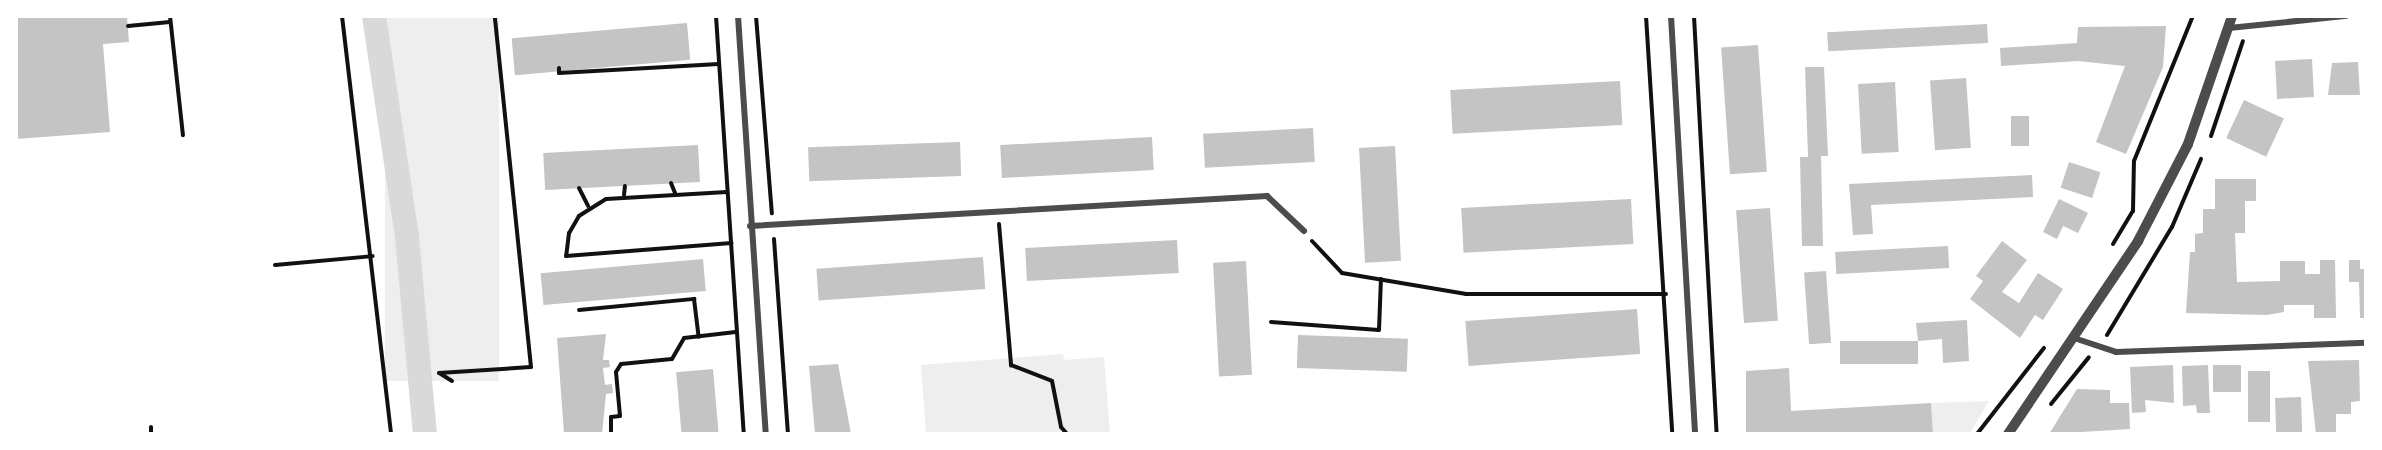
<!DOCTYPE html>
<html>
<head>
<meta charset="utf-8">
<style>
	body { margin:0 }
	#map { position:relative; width:2382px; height:450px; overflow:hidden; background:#fff; font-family:Overpass,sans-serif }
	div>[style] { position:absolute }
	.green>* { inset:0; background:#eee; transform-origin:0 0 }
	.canal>* { height:24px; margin:-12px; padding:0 12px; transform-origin:12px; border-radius:12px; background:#d9d9d9 }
	.building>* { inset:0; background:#c4c4c4; transform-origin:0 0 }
	.path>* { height:4px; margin:-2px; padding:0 2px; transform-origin:2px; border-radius:2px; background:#111 }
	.minor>* { height:6px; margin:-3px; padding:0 3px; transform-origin:3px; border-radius:3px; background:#4c4c4c }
	.tertiary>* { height:10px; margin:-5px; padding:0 5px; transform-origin:5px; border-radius:5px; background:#4c4c4c }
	span { translate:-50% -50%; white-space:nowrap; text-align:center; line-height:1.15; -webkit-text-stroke:6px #fff; paint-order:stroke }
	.frame { position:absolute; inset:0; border:18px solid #fff; pointer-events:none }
</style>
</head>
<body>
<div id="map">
	<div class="green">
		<div style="left:385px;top:17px;width:114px;height:364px"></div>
		<div style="clip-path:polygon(1063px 354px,1064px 360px,1104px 357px,1110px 433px,926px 433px,921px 365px)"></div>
		<div style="clip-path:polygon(1989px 401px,1970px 433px,1933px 433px,1931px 403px)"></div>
	</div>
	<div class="canal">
		<div style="left:374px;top:16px;width:223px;rotate:81.5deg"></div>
		<div style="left:407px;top:237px;width:198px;rotate:84.8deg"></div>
	</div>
	<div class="building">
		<div style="clip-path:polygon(16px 16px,127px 16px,129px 42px,103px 44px,110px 132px,16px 139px)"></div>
		<div style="left:687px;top:23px;width:37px;height:176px;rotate:85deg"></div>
		<div style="left:1987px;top:24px;width:19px;height:160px;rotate:87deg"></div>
		<div style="clip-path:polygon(2166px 26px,2163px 67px,2126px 154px,2096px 142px,2125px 66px,2078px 61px,2001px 66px,2000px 48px,2077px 43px,2078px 27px)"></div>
		<div style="left:1758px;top:45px;width:127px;height:37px;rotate:86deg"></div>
		<div style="left:2312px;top:59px;width:38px;height:37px;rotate:87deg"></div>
		<div style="clip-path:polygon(2358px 62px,2360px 95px,2328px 95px,2332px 63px)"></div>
		<div style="clip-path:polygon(1805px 67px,1824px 67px,1828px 156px,1821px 156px,1823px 246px,1802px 246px,1800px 157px,1808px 157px)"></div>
		<div style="left:1966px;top:78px;width:70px;height:36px;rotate:86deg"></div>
		<div style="left:1620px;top:81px;width:44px;height:170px;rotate:87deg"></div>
		<div style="left:1895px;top:82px;width:70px;height:37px;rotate:87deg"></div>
		<div style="left:2244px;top:100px;width:44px;height:42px;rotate:25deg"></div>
		<div style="left:2011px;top:116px;width:18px;height:30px"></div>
		<div style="left:1313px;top:128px;width:34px;height:110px;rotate:87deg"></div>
		<div style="left:1152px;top:137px;width:33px;height:152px;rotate:87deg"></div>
		<div style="left:960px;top:142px;width:34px;height:152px;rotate:88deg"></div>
		<div style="left:698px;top:145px;width:37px;height:155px;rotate:87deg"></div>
		<div style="left:1395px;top:146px;width:115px;height:36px;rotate:87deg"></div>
		<div style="left:2069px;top:162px;width:33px;height:27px;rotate:18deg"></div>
		<div style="clip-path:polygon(2032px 175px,2033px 197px,1871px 205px,1873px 234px,1853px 235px,1849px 184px)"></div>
		<div style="clip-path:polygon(2215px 179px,2256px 179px,2256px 201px,2245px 201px,2245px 233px,2235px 233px,2237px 282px,2280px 281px,2280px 261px,2305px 261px,2305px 274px,2320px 274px,2320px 260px,2335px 260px,2336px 318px,2314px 318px,2314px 305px,2284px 305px,2284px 312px,2267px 315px,2186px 313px,2190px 252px,2195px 252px,2195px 234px,2203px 233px,2203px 209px,2215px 209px)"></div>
		<div style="left:1631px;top:199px;width:45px;height:170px;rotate:87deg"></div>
		<div style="clip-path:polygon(2059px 199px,2088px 213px,2078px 233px,2063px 226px,2057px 239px,2043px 232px)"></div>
		<div style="left:1770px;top:208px;width:113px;height:34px;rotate:86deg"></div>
		<div style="left:1177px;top:240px;width:33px;height:152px;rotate:87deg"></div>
		<div style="clip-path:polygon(2002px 241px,2027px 260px,2002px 292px,2019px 303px,2038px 273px,2063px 289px,2043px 320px,2035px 315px,2020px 338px,1970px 299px,1983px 281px,1976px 276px)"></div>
		<div style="left:1948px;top:246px;width:22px;height:113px;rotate:87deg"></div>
		<div style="left:983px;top:257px;width:32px;height:167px;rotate:86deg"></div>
		<div style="left:703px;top:259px;width:32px;height:163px;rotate:85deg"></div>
		<div style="clip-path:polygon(2349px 260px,2360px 260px,2360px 269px,2366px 269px,2366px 318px,2360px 318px,2359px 282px,2349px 282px)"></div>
		<div style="left:1246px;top:261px;width:114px;height:33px;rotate:87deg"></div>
		<div style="left:1826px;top:271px;width:72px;height:22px;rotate:86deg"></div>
		<div style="left:1637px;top:309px;width:45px;height:172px;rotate:86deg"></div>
		<div style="clip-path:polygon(1967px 320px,1969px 361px,1943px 363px,1942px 339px,1918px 341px,1916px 323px)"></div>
		<div style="clip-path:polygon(606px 334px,603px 360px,609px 360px,610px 367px,603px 368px,605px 385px,612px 384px,613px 393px,606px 394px,602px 434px,564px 434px,557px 338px)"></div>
		<div style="left:1298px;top:335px;width:110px;height:33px;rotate:2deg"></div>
		<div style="left:1918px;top:341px;width:23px;height:78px;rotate:90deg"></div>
		<div style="clip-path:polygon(2359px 360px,2360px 401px,2351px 402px,2351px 414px,2336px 414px,2336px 434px,2316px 434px,2308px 361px)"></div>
		<div style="clip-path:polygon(838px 364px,851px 434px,815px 434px,809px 366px)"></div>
		<div style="clip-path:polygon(2173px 365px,2174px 403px,2145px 400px,2146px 412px,2132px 413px,2130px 367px)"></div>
		<div style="clip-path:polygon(2208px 365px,2210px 413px,2197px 413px,2196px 405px,2183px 406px,2182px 366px)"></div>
		<div style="left:2213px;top:365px;width:28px;height:27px"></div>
		<div style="clip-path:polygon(1789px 368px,1791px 411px,1931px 403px,1933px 434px,1746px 434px,1746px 371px)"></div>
		<div style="left:713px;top:369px;width:65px;height:37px;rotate:85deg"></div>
		<div style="left:2248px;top:371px;width:22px;height:51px"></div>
		<div style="clip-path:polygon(2077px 389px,2110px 390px,2110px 403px,2129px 403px,2130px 429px,2049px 434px)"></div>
		<div style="left:2301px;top:397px;width:37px;height:26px;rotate:88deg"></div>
	</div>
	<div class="path">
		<div style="left:170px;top:16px;width:120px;rotate:83.8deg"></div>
		<div style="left:342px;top:16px;width:421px;rotate:83.3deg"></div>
		<div style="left:566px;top:16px;width:47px"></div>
		<div style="left:716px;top:16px;width:419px;rotate:86.2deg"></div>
		<div style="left:756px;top:16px;width:198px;rotate:85.4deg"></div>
		<div style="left:1646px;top:16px;width:419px;rotate:86.4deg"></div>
		<div style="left:1694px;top:16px;width:419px;rotate:86.9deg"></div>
		<div style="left:128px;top:26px;width:42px;rotate:-5.4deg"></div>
		<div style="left:559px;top:68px;width:5px;rotate:90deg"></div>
		<div style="left:559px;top:73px;width:160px;rotate:-3.2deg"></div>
		<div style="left:2211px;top:136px;width:100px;rotate:-71.4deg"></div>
		<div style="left:671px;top:183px;width:11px;rotate:68deg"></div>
		<div style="left:579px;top:188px;width:20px;rotate:63deg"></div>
		<div style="left:727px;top:192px;width:121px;rotate:176.7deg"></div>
		<div style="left:606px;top:199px;width:32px;rotate:148deg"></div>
		<div style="left:579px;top:216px;width:20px;rotate:120deg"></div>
		<div style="left:569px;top:233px;width:23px;rotate:97deg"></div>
		<div style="left:566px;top:256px;width:166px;rotate:-4.5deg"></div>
		<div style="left:624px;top:195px;width:9px;rotate:-84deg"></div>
		<div style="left:999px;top:224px;width:142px;rotate:85.1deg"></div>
		<div style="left:1011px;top:365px;width:44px;rotate:21.3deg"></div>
		<div style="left:1052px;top:381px;width:47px;rotate:78.9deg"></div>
		<div style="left:1061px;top:427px;width:9px;rotate:49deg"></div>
		<div style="left:774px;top:239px;width:196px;rotate:85.9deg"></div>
		<div style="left:1312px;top:241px;width:44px;rotate:46.8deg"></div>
		<div style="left:1342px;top:273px;width:126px;rotate:9.6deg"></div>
		<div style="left:1466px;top:294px;width:200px"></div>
		<div style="left:2113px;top:244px;width:39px;rotate:-59deg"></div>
		<div style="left:2133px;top:211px;width:50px;rotate:-88.9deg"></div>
		<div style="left:2134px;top:161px;width:157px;rotate:-67.9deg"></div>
		<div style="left:275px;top:265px;width:98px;rotate:-5.2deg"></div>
		<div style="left:579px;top:310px;width:116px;rotate:-5.5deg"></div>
		<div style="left:694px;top:299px;width:38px;rotate:83deg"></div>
		<div style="left:1271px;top:322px;width:108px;rotate:4.2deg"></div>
		<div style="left:1379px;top:330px;width:51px;rotate:-87.8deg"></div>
		<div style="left:2107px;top:335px;width:126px;rotate:-59deg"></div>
		<div style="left:2172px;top:227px;width:74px;rotate:-66.9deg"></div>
		<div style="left:452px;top:381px;width:15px;rotate:-148deg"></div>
		<div style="left:439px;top:373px;width:92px;rotate:-3.7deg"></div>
		<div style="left:531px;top:367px;width:353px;rotate:-95.9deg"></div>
		<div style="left:2051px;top:404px;width:60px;rotate:-51deg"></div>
		<div style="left:151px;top:434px;width:7px;rotate:-90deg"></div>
		<div style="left:611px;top:434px;width:17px;rotate:-90deg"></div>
		<div style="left:611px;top:417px;width:9px;rotate:-6deg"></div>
		<div style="left:620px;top:416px;width:44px;rotate:-95.2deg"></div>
		<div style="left:616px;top:372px;width:9px;rotate:-58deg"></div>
		<div style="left:621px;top:364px;width:51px;rotate:-5.6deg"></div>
		<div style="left:672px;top:359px;width:24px;rotate:-60deg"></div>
		<div style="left:684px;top:338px;width:52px;rotate:-6.6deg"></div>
		<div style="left:1977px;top:434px;width:109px;rotate:-52.1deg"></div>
	</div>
	<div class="minor">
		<div style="left:738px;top:16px;width:419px;rotate:86.2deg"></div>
		<div style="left:1671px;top:16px;width:419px;rotate:86.7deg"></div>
		<div style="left:2229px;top:28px;width:118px;rotate:-5.9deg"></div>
		<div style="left:750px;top:226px;width:518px;rotate:-3.32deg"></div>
		<div style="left:1267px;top:196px;width:51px;rotate:43.4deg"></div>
		<div style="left:2077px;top:339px;width:41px;rotate:18.4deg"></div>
		<div style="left:2116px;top:352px;width:250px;rotate:-2.1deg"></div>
	</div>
	<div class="tertiary">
		<div style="left:2008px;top:434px;width:233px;rotate:-56deg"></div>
		<div style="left:2138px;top:241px;width:109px;rotate:-62.7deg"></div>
		<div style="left:2188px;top:144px;width:135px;rotate:-71deg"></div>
	</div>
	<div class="frame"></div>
</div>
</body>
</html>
